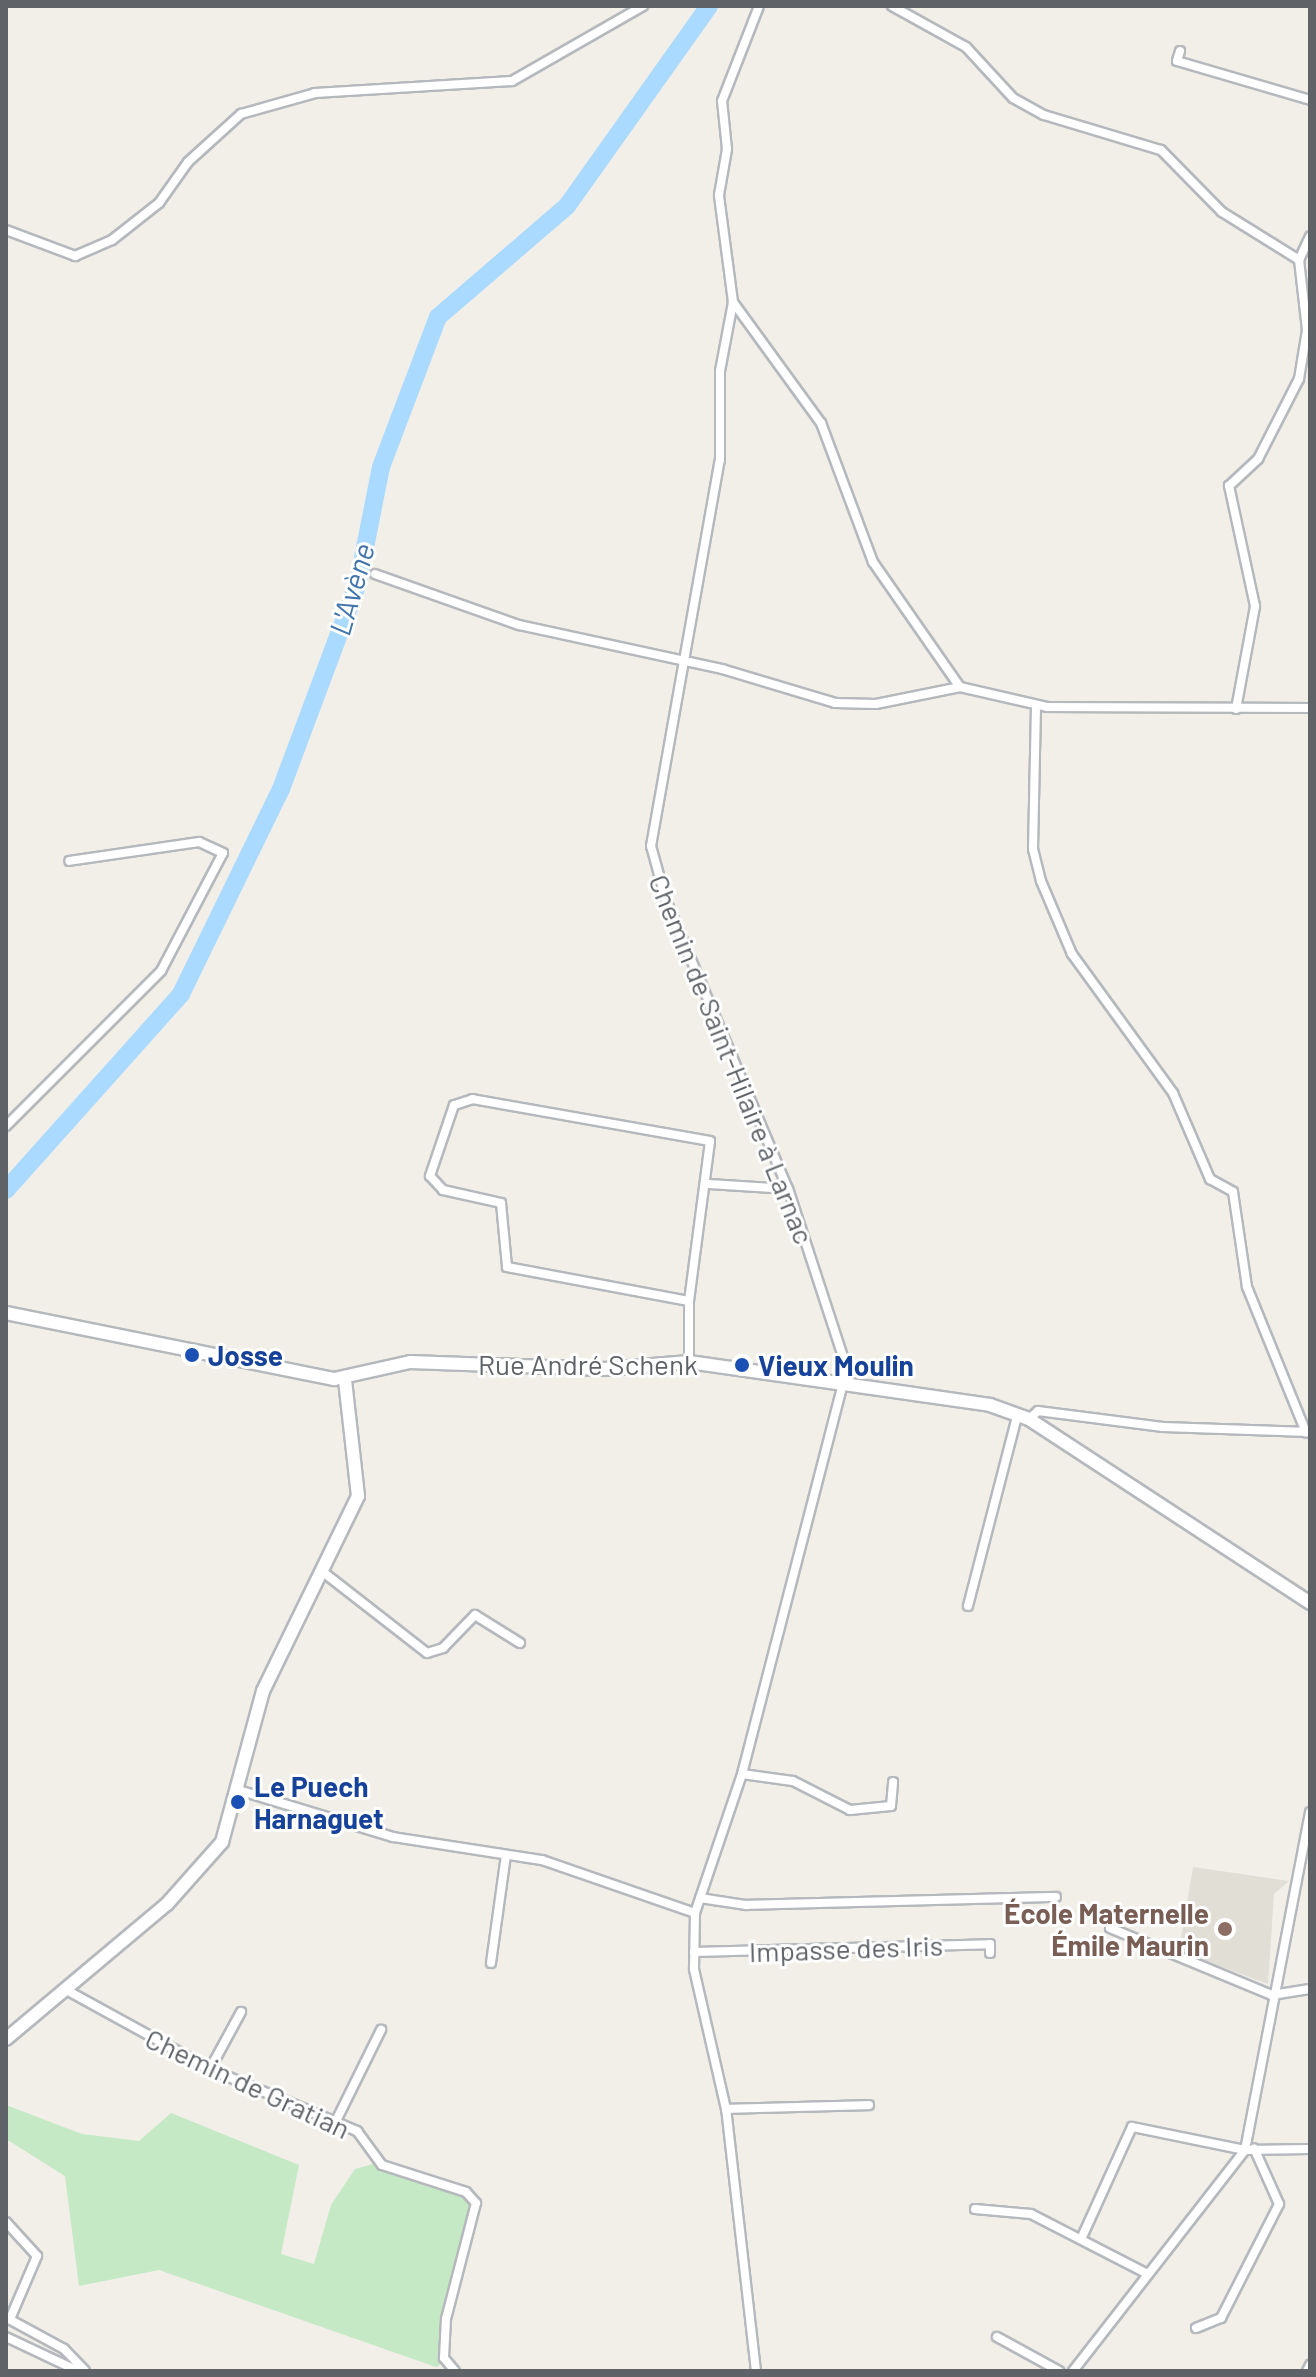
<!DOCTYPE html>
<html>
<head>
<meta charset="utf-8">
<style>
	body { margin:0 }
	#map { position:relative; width:1316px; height:2377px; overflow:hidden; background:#f1efe8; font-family:Barlow,sans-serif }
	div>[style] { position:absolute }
	.education>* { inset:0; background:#e1ded6 }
	.green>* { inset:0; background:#c5e8c5 }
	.river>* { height:18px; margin:-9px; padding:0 9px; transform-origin:9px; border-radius:9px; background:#aadaff }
	.roads { filter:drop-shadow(2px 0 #b5b8bc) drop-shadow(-2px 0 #b5b8bc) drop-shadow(0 2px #b5b8bc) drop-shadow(0 -2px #b5b8bc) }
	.street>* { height:8px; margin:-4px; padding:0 4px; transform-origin:4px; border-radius:4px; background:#fff }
	.secondary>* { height:12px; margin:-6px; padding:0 6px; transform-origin:6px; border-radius:6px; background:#fff }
	.dots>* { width:22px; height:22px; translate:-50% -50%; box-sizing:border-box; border:4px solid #fff; border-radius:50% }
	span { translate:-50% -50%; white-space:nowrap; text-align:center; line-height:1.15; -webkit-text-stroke:6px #fff; paint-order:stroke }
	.street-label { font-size:28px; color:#5f6368 }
	.transit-label { font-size:28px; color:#164399; font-weight:700 }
	.left { translate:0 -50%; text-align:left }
	.education-label { font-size:28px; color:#785e54; font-weight:700 }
	.right { translate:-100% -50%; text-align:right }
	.water-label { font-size:30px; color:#4174aa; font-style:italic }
	.frame { position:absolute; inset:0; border:8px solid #5f6368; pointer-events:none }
</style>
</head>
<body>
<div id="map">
	<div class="education">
		<div style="clip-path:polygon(1193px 1867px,1289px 1881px,1274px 1894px,1268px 1984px,1179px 1951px)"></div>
	</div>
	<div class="green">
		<div style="clip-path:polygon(6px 2105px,82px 2134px,139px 2141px,171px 2113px,299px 2165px,281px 2254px,314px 2264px,331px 2205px,355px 2169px,373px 2164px,459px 2193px,470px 2206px,440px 2327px,447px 2361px,436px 2367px,159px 2270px,79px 2286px,65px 2176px,6px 2139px)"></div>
	</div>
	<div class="river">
		<div style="left:6px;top:1190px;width:263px;rotate:-48.2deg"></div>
		<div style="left:181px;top:994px;width:228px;rotate:-64deg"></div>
		<div style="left:281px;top:789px;width:220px;rotate:-69.5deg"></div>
		<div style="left:358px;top:583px;width:118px;rotate:-78.8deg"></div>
		<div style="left:381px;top:467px;width:160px;rotate:-69.2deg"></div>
		<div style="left:438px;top:317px;width:170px;rotate:-40.7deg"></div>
		<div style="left:567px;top:206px;width:245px;rotate:-54.6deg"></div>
	</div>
	<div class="roads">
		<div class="street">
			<div style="left:892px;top:6px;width:85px;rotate:29deg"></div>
			<div style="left:966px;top:47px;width:69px;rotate:47.3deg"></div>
			<div style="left:1013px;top:98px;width:35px;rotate:29deg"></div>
			<div style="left:1044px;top:115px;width:122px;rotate:16.7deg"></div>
			<div style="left:1161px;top:150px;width:87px;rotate:45.5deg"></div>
			<div style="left:1222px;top:212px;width:91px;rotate:31.9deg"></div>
			<div style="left:1180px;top:51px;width:10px;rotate:107deg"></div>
			<div style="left:1177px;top:61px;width:139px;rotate:16.3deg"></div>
			<div style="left:6px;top:230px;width:74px;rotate:20.6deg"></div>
			<div style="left:75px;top:256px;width:40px;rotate:-23.4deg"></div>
			<div style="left:112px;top:240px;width:60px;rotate:-38.2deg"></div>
			<div style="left:159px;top:203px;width:50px;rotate:-54.7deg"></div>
			<div style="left:188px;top:162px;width:72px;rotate:-42.2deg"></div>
			<div style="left:241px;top:114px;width:77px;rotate:-15.8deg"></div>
			<div style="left:315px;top:93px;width:197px;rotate:-3.5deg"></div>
			<div style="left:512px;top:81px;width:151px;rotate:-29.8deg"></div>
			<div style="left:733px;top:302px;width:150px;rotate:54deg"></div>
			<div style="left:821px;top:423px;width:148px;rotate:69.5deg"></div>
			<div style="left:873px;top:562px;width:152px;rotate:55.2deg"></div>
			<div style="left:375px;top:574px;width:153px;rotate:19.5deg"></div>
			<div style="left:519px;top:625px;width:208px;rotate:12.2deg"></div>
			<div style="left:722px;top:669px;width:118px;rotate:16.7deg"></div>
			<div style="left:835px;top:703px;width:41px;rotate:1.4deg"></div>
			<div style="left:876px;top:704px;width:86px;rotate:-11.4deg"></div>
			<div style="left:960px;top:687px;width:89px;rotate:12.9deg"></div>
			<div style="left:1047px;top:707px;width:263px;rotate:0.2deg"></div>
			<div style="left:1036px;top:706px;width:143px;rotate:91.2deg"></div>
			<div style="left:1033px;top:849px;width:33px;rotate:76deg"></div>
			<div style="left:1041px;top:881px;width:79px;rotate:67deg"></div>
			<div style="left:1072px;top:954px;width:172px;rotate:54deg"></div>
			<div style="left:1173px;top:1093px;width:94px;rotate:66.7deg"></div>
			<div style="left:1210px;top:1179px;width:26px;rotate:29deg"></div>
			<div style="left:1233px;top:1192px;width:96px;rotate:81.6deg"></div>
			<div style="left:1247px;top:1287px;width:157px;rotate:67.9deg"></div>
			<div style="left:1236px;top:709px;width:105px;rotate:-79.5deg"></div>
			<div style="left:1255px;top:606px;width:123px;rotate:-102.2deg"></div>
			<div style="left:1229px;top:486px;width:40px;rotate:-43deg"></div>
			<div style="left:1258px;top:459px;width:90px;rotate:-62.9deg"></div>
			<div style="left:1299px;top:379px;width:50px;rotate:-80.7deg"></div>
			<div style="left:1307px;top:330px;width:70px;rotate:-96.5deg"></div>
			<div style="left:1299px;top:260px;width:26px;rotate:-65deg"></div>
			<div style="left:6px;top:1126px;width:219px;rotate:-45deg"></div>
			<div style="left:161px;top:971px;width:133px;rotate:-62.3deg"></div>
			<div style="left:223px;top:853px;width:26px;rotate:-155deg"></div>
			<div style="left:199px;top:842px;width:131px;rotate:171.7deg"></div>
			<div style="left:709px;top:1184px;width:79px;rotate:3.6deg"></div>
			<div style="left:689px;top:1362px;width:61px;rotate:-90deg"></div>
			<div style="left:689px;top:1301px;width:161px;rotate:-82.5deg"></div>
			<div style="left:710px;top:1141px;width:241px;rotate:-170deg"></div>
			<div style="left:473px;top:1099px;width:20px;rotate:162deg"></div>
			<div style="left:454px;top:1105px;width:75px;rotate:108.7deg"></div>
			<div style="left:430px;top:1176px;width:19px;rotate:47deg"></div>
			<div style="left:443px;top:1190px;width:59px;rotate:12.6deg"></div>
			<div style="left:501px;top:1203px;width:64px;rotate:84.6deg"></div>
			<div style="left:507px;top:1267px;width:185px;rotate:10.6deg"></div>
			<div style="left:1029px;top:1419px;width:12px;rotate:-42deg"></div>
			<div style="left:1038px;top:1411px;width:126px;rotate:7.3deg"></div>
			<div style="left:1163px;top:1427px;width:146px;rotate:2deg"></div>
			<div style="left:323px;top:1572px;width:132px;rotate:37.9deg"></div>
			<div style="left:427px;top:1653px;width:17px;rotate:-17deg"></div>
			<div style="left:443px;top:1648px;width:46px;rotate:-45.9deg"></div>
			<div style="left:475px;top:1615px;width:53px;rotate:31.9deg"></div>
			<div style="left:968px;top:1606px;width:199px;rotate:-75.5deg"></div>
			<div style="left:742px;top:1774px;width:51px;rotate:7.8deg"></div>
			<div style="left:793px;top:1781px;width:64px;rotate:27deg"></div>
			<div style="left:850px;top:1810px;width:41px;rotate:-5.6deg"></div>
			<div style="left:891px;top:1806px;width:24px;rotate:-85deg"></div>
			<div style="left:235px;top:1789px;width:165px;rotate:16.9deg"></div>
			<div style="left:393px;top:1837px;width:151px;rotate:8.8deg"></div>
			<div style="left:542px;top:1860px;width:162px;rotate:19.1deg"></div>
			<div style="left:700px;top:1898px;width:47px;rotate:8.7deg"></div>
			<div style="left:746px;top:1905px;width:310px;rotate:-1.5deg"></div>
			<div style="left:1110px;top:1928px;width:175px;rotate:22.5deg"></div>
			<div style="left:694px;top:1952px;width:296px;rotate:-1.5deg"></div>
			<div style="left:990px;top:1944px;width:9px;rotate:90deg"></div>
			<div style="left:491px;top:1963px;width:109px;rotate:-82.1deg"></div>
			<div style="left:70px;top:1992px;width:160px;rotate:28.8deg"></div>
			<div style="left:210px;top:2069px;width:160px;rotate:22.9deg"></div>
			<div style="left:357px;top:2131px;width:42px;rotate:53.7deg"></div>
			<div style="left:382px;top:2165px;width:88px;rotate:17.8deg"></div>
			<div style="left:466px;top:2192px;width:15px;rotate:48deg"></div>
			<div style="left:476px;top:2203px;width:120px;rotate:104.5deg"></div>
			<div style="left:446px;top:2319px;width:39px;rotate:93deg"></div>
			<div style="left:444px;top:2358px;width:17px;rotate:50deg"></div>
			<div style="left:1272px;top:1995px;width:38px;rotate:-9deg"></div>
			<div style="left:210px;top:2069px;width:65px;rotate:-61.5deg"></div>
			<div style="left:726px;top:2109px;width:143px;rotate:-1.6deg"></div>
			<div style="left:336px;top:2121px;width:102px;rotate:-63.7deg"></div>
			<div style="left:975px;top:2209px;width:56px;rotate:5.1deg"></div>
			<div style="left:1031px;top:2214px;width:129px;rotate:27.2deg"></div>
			<div style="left:6px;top:2222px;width:46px;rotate:47.6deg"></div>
			<div style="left:37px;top:2256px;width:69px;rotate:113.2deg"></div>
			<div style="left:1082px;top:2237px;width:121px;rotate:-65.6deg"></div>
			<div style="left:1132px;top:2127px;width:115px;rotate:11.5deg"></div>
			<div style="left:1245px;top:2150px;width:344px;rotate:-79.1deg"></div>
			<div style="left:7px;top:2318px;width:65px;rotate:28.5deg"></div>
			<div style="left:64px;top:2349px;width:30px;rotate:46deg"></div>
			<div style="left:1196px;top:2328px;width:27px;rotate:-22deg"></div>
			<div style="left:1221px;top:2318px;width:128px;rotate:-63deg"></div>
			<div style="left:1279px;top:2204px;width:61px;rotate:-114.1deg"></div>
			<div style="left:6px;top:2337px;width:80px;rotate:25.3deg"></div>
			<div style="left:997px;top:2337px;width:71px;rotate:28.7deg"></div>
			<div style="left:756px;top:2371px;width:264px;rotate:-96.5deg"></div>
			<div style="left:726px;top:2109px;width:144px;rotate:-102.9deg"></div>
			<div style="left:694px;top:1969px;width:56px;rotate:-89deg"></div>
			<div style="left:695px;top:1913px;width:147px;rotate:-71.3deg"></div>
			<div style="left:742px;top:1774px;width:418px;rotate:-75.5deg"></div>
			<div style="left:847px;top:1369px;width:189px;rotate:-108.1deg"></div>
			<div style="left:788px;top:1189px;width:314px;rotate:-112.9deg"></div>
			<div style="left:666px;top:900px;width:56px;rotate:-105.5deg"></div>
			<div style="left:651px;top:846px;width:392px;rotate:-79.9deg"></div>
			<div style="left:720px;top:460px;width:89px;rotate:-90deg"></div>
			<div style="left:720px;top:371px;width:70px;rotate:-79.3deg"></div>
			<div style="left:733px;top:302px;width:108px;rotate:-97.5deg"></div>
			<div style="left:719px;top:195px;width:47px;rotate:-80.1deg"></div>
			<div style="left:727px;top:149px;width:48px;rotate:-95.9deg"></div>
			<div style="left:722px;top:101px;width:102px;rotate:-68.7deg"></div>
			<div style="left:1073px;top:2371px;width:280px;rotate:-52.1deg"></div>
			<div style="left:1245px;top:2150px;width:65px;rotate:-0.9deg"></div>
			<div style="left:1307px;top:2371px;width:7px;rotate:-63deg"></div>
		</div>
		<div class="secondary">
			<div style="left:6px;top:1313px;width:335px;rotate:11.4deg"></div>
			<div style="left:334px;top:1379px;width:78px;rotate:-12.6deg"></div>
			<div style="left:410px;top:1362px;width:194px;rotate:2.1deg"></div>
			<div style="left:604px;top:1369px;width:85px;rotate:-4.7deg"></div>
			<div style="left:689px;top:1362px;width:304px;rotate:8.1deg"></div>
			<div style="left:990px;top:1405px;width:41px;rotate:19.7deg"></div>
			<div style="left:1029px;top:1419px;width:336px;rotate:33.2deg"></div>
			<div style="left:6px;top:2039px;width:210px;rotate:-40deg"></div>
			<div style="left:167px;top:1904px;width:83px;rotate:-48.4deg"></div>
			<div style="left:222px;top:1842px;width:156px;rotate:-74.8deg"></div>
			<div style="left:263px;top:1691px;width:217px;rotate:-64deg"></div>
			<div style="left:358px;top:1496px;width:117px;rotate:-96.4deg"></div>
		</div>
	</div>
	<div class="dots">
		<div style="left:192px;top:1355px;background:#1a4fb4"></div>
		<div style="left:742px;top:1365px;background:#1a4fb4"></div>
		<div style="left:238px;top:1802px;background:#1a4fb4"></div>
		<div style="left:1225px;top:1929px;background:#8d6e63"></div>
	</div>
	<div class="street-label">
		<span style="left:732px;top:1059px;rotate:68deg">Chemin de Saint-Hilaire à Larnac</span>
		<span style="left:588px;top:1364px">Rue André Schenk</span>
		<span style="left:846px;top:1948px;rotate:-2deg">Impasse des Iris</span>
		<span style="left:248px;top:2083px;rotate:25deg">Chemin de Gratian</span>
	</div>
	<div class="transit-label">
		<span class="left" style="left:208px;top:1355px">Josse</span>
		<span class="left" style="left:758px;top:1365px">Vieux Moulin</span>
		<span class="left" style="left:254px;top:1802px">Le Puech<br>Harnaguet</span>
	</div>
	<div class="education-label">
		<span class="right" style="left:1209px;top:1929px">École Maternelle<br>Émile Maurin</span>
	</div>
	<div class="water-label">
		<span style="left:351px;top:589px;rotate:-74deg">L'Avène</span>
	</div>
	<div class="frame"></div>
</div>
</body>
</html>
